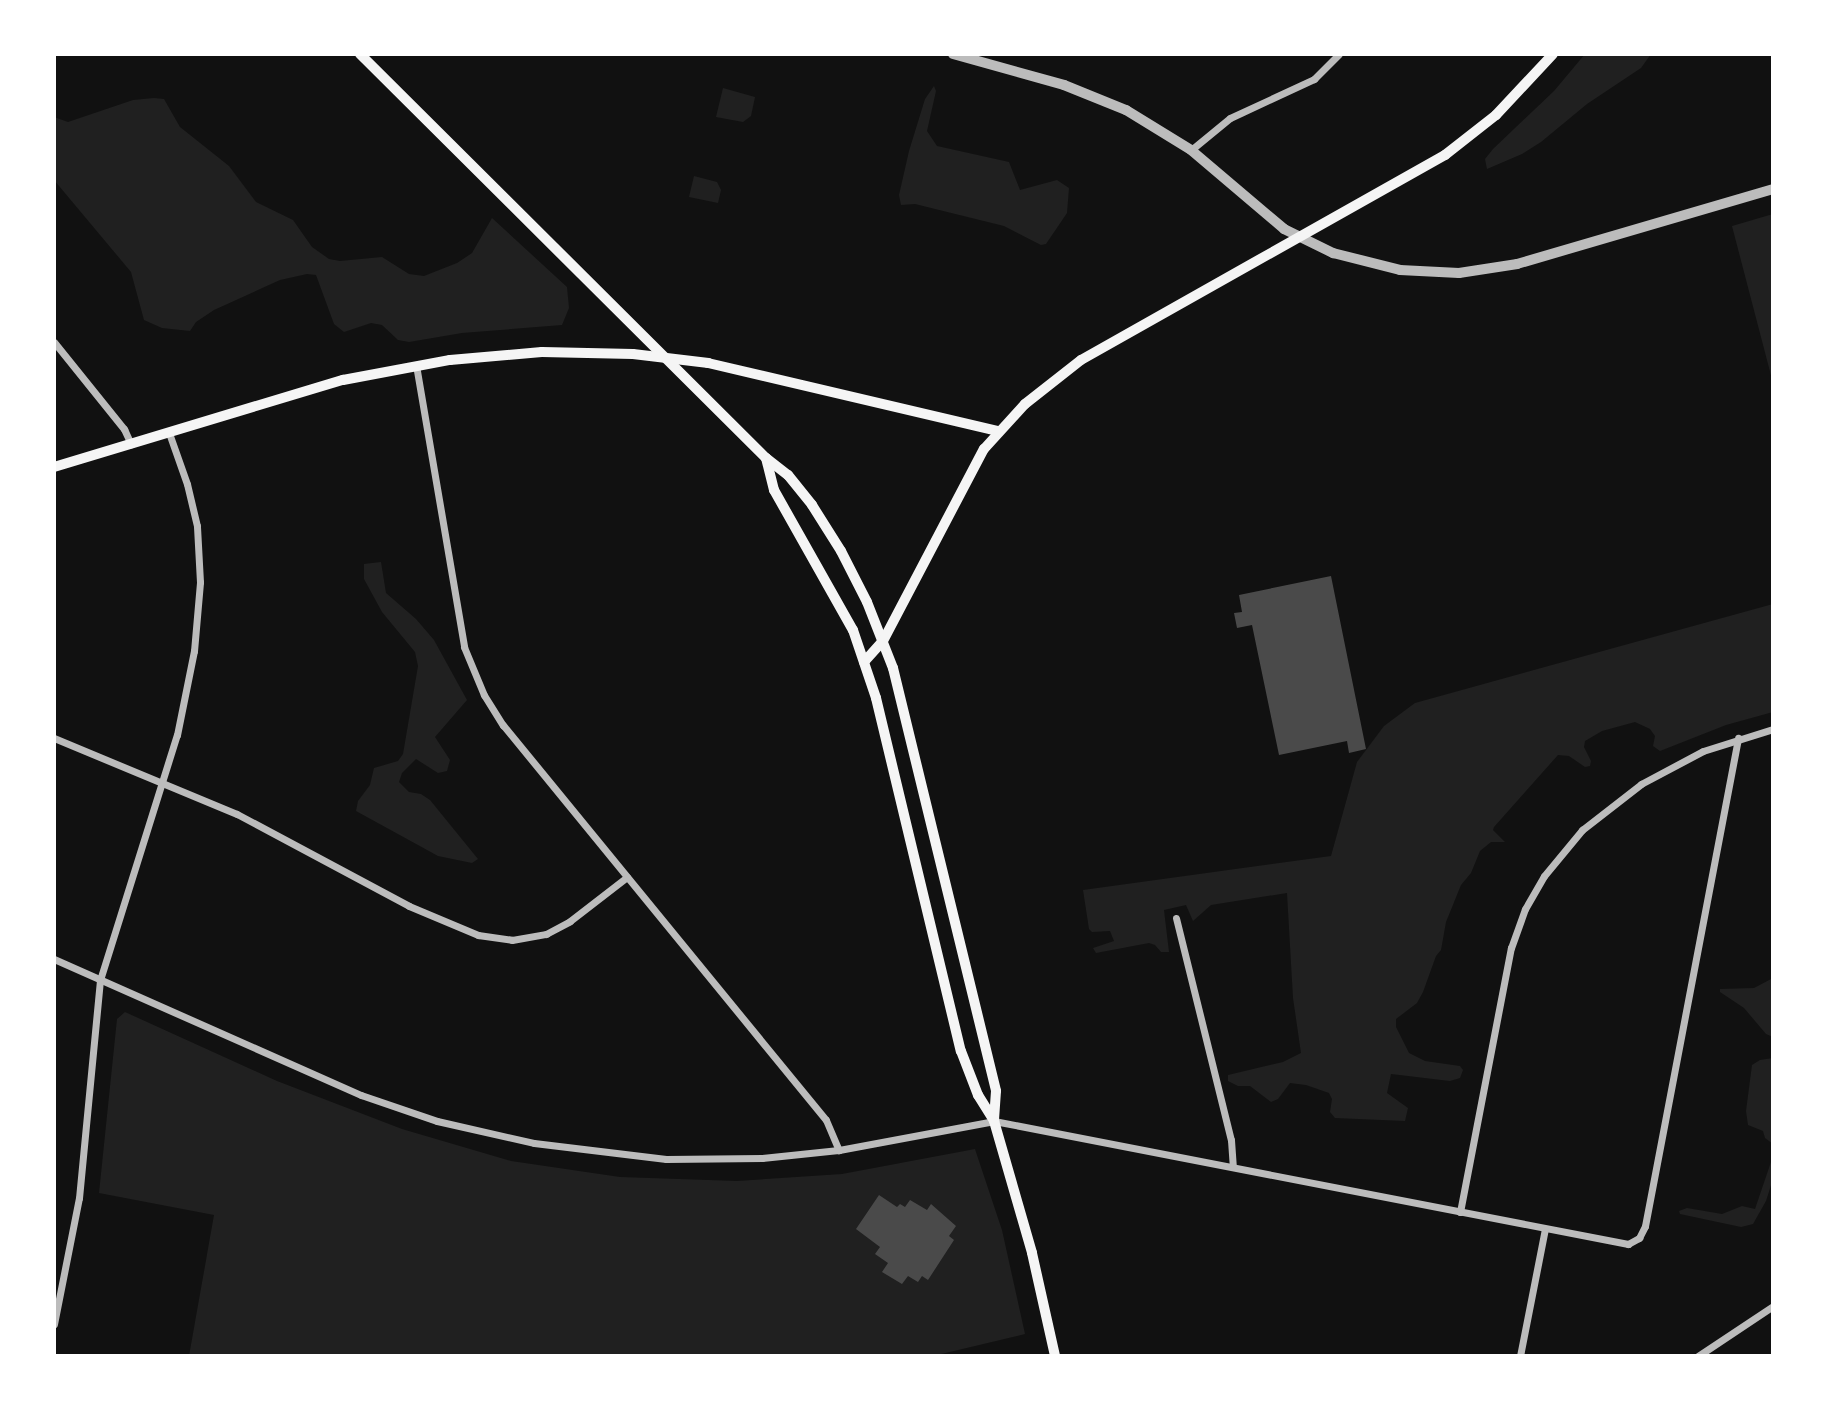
<!DOCTYPE html>
<html>
<head>
<meta charset="utf-8">
<style>
	body { margin:0 }
	#map { position:relative; width:1827px; height:1410px; overflow:hidden; background:#111; font-family:"Public Sans",sans-serif }
	div>[style] { position:absolute }
	.green>* { inset:0; background:#202020 }
	.building>* { inset:0; background:#4a4a4a }
	.minor>* { height:7px; margin:-3.5px; padding:0 3.5px; transform-origin:3.5px; border-radius:3.5px; background:#bcbcbc }
	.tertiary>* { height:10px; margin:-5px; padding:0 5px; transform-origin:5px; border-radius:5px; background:#bcbcbc }
	.secondary>* { height:10px; margin:-5px; padding:0 5px; transform-origin:5px; border-radius:5px; background:#f5f5f5 }
	span { translate:-50% -50%; white-space:nowrap; text-align:center; line-height:1.15; -webkit-text-stroke:6px #fff; paint-order:stroke }
	.frame { position:absolute; inset:0; border:56px solid #fff; pointer-events:none }
</style>
</head>
<body>
<div id="map">
	<div class="green">
		<div style="clip-path:polygon(1585px 54px,1651px 54px,1641px 68px,1587px 104px,1541px 142px,1522px 154px,1487px 169px,1485px 159px,1493px 149px,1554px 91px)"></div>
		<div style="clip-path:polygon(934px 86px,936px 91px,927px 131px,937px 146px,1009px 162px,1020px 190px,1057px 180px,1069px 188px,1067px 213px,1046px 244px,1041px 245px,1004px 226px,915px 204px,901px 205px,899px 195px,909px 151px,925px 99px)"></div>
		<div style="clip-path:polygon(723px 88px,755px 97px,751px 116px,743px 122px,716px 117px)"></div>
		<div style="clip-path:polygon(154px 98px,164px 99px,180px 127px,229px 166px,256px 202px,293px 220px,312px 247px,329px 259px,340px 261px,382px 257px,409px 274px,424px 276px,457px 263px,472px 253px,492px 218px,567px 287px,569px 308px,562px 325px,462px 333px,409px 342px,398px 340px,382px 325px,371px 323px,344px 332px,334px 324px,316px 275px,307px 274px,280px 280px,214px 310px,196px 322px,190px 331px,162px 328px,144px 320px,131px 272px,54px 180px,54px 117px,68px 122px,133px 100px)"></div>
		<div style="clip-path:polygon(694px 176px,717px 182px,721px 190px,718px 203px,689px 197px)"></div>
		<div style="clip-path:polygon(1773px 214px,1773px 383px,1732px 226px)"></div>
		<div style="clip-path:polygon(381px 562px,386px 593px,416px 619px,434px 640px,467px 700px,435px 737px,450px 760px,447px 771px,438px 773px,416px 759px,402px 773px,399px 782px,409px 792px,421px 794px,430px 800px,478px 859px,472px 863px,438px 856px,356px 811px,358px 801px,370px 785px,374px 768px,398px 761px,403px 754px,418px 666px,415px 652px,382px 612px,364px 579px,364px 564px)"></div>
		<div style="clip-path:polygon(1773px 604px,1773px 712px,1726px 725px,1660px 751px,1653px 746px,1655px 736px,1650px 729px,1635px 722px,1602px 731px,1585px 741px,1584px 747px,1591px 761px,1590px 766px,1585px 767px,1569px 756px,1558px 755px,1494px 827px,1493px 830px,1505px 842px,1491px 842px,1480px 851px,1471px 873px,1461px 885px,1446px 922px,1441px 950px,1436px 956px,1423px 992px,1417px 1003px,1396px 1019px,1396px 1027px,1409px 1053px,1425px 1061px,1460px 1066px,1463px 1070px,1460px 1078px,1450px 1081px,1391px 1074px,1387px 1093px,1408px 1108px,1405px 1121px,1335px 1118px,1330px 1112px,1332px 1099px,1329px 1093px,1306px 1085px,1290px 1083px,1278px 1099px,1271px 1102px,1250px 1086px,1238px 1086px,1228px 1081px,1228px 1075px,1283px 1062px,1301px 1053px,1293px 998px,1287px 893px,1211px 905px,1193px 921px,1186px 905px,1164px 910px,1169px 952px,1161px 952px,1155px 945px,1149px 943px,1096px 953px,1093px 948px,1114px 941px,1110px 931px,1092px 932px,1089px 929px,1083px 890px,1331px 856px,1357px 762px,1384px 726px,1415px 703px)"></div>
		<div style="clip-path:polygon(1773px 978px,1773px 1037px,1766px 1034px,1744px 1008px,1720px 992px,1720px 989px,1754px 988px)"></div>
		<div style="clip-path:polygon(125px 1012px,277px 1081px,402px 1129px,511px 1161px,620px 1177px,737px 1181px,842px 1174px,975px 1149px,1002px 1230px,1025px 1334px,933px 1356px,189px 1356px,214px 1215px,99px 1193px,117px 1019px)"></div>
		<div style="clip-path:polygon(1773px 1058px,1773px 1144px,1765px 1138px,1763px 1131px,1748px 1125px,1746px 1111px,1752px 1065px,1760px 1060px)"></div>
		<div style="clip-path:polygon(1773px 1156px,1773px 1179px,1766px 1201px,1753px 1224px,1741px 1227px,1680px 1214px,1679px 1211px,1687px 1208px,1722px 1214px,1742px 1206px,1755px 1209px)"></div>
	</div>
	<div class="building">
		<div style="clip-path:polygon(1331px 576px,1366px 749px,1349px 753px,1347px 741px,1279px 755px,1252px 625px,1237px 628px,1234px 613px,1242px 612px,1239px 595px)"></div>
		<div style="clip-path:polygon(879px 1195px,897px 1207px,900px 1204px,905px 1207px,910px 1200px,927px 1210px,931px 1204px,956px 1226px,949px 1236px,954px 1240px,928px 1280px,922px 1276px,918px 1282px,908px 1276px,902px 1284px,882px 1272px,888px 1263px,875px 1254px,880px 1247px,856px 1229px)"></div>
	</div>
	<div class="minor">
		<div style="left:1191px;top:150px;width:50px;rotate:-39.4deg"></div>
		<div style="left:1230px;top:118px;width:93px;rotate:-24.9deg"></div>
		<div style="left:1314px;top:79px;width:35px;rotate:-45deg"></div>
		<div style="left:54px;top:342px;width:112px;rotate:51.2deg"></div>
		<div style="left:124px;top:429px;width:17px;rotate:65deg"></div>
		<div style="left:416px;top:365px;width:286px;rotate:80.3deg"></div>
		<div style="left:464px;top:647px;width:52px;rotate:67.4deg"></div>
		<div style="left:484px;top:695px;width:36px;rotate:58deg"></div>
		<div style="left:503px;top:725px;width:510px;rotate:50.73deg"></div>
		<div style="left:826px;top:1120px;width:33px;rotate:67deg"></div>
		<div style="left:54px;top:738px;width:198px;rotate:22.6deg"></div>
		<div style="left:237px;top:814px;width:195px;rotate:28.1deg"></div>
		<div style="left:409px;top:906px;width:75px;rotate:22.8deg"></div>
		<div style="left:478px;top:935px;width:34px;rotate:8deg"></div>
		<div style="left:512px;top:940px;width:35px;rotate:-10deg"></div>
		<div style="left:546px;top:934px;width:27px;rotate:-28deg"></div>
		<div style="left:570px;top:921px;width:72px;rotate:-37.7deg"></div>
		<div style="left:1176px;top:918px;width:229px;rotate:76.1deg"></div>
		<div style="left:1231px;top:1140px;width:26px;rotate:86deg"></div>
		<div style="left:54px;top:959px;width:336px;rotate:23.9deg"></div>
		<div style="left:361px;top:1095px;width:80px;rotate:18.9deg"></div>
		<div style="left:437px;top:1121px;width:99px;rotate:12.8deg"></div>
		<div style="left:534px;top:1143px;width:133px;rotate:6.9deg"></div>
		<div style="left:666px;top:1159px;width:96px;rotate:-0.6deg"></div>
		<div style="left:762px;top:1158px;width:77px;rotate:-5.9deg"></div>
		<div style="left:839px;top:1150px;width:158px;rotate:-10.6deg"></div>
		<div style="left:994px;top:1121px;width:646px;rotate:10.98deg"></div>
		<div style="left:1628px;top:1244px;width:13px;rotate:-29deg"></div>
		<div style="left:1639px;top:1238px;width:13px;rotate:-63deg"></div>
		<div style="left:1645px;top:1226px;width:497px;rotate:-79.2deg"></div>
		<div style="left:1460px;top:1212px;width:269px;rotate:-79.1deg"></div>
		<div style="left:1511px;top:948px;width:41px;rotate:-70.3deg"></div>
		<div style="left:1525px;top:909px;width:38px;rotate:-60deg"></div>
		<div style="left:1544px;top:876px;width:60px;rotate:-50.4deg"></div>
		<div style="left:1582px;top:830px;width:75px;rotate:-37.9deg"></div>
		<div style="left:1641px;top:784px;width:70px;rotate:-28deg"></div>
		<div style="left:1703px;top:751px;width:73px;rotate:-17.4deg"></div>
		<div style="left:54px;top:1324px;width:128px;rotate:-78.8deg"></div>
		<div style="left:79px;top:1198px;width:219px;rotate:-84.5deg"></div>
		<div style="left:100px;top:980px;width:257px;rotate:-72.6deg"></div>
		<div style="left:177px;top:735px;width:86px;rotate:-78.6deg"></div>
		<div style="left:194px;top:651px;width:69px;rotate:-85deg"></div>
		<div style="left:200px;top:582px;width:56px;rotate:-93.1deg"></div>
		<div style="left:197px;top:526px;width:43px;rotate:-103.4deg"></div>
		<div style="left:187px;top:484px;width:54px;rotate:-109.4deg"></div>
		<div style="left:1520px;top:1356px;width:129px;rotate:-78.9deg"></div>
		<div style="left:1698px;top:1356px;width:90px;rotate:-33.7deg"></div>
	</div>
	<div class="tertiary">
		<div style="left:953px;top:54px;width:115px;rotate:15.6deg"></div>
		<div style="left:1064px;top:85px;width:67px;rotate:22deg"></div>
		<div style="left:1126px;top:110px;width:76px;rotate:31.6deg"></div>
		<div style="left:1191px;top:150px;width:122px;rotate:40.3deg"></div>
		<div style="left:1284px;top:229px;width:55px;rotate:26.1deg"></div>
		<div style="left:1333px;top:253px;width:69px;rotate:14.2deg"></div>
		<div style="left:1400px;top:270px;width:59px;rotate:2.9deg"></div>
		<div style="left:1459px;top:273px;width:59px;rotate:-8.8deg"></div>
		<div style="left:1517px;top:264px;width:267px;rotate:-16.3deg"></div>
	</div>
	<div class="secondary">
		<div style="left:360px;top:54px;width:573px;rotate:44.86deg"></div>
		<div style="left:766px;top:458px;width:28px;rotate:38deg"></div>
		<div style="left:788px;top:475px;width:38px;rotate:51deg"></div>
		<div style="left:812px;top:505px;width:54px;rotate:57.8deg"></div>
		<div style="left:841px;top:551px;width:57px;rotate:63deg"></div>
		<div style="left:867px;top:602px;width:71px;rotate:68.5deg"></div>
		<div style="left:893px;top:668px;width:435px;rotate:76.3deg"></div>
		<div style="left:996px;top:1091px;width:30px;rotate:94deg"></div>
		<div style="left:766px;top:458px;width:33px;rotate:76deg"></div>
		<div style="left:774px;top:490px;width:161px;rotate:60.6deg"></div>
		<div style="left:853px;top:630px;width:72px;rotate:71.3deg"></div>
		<div style="left:876px;top:698px;width:363px;rotate:76.5deg"></div>
		<div style="left:961px;top:1051px;width:47px;rotate:68.9deg"></div>
		<div style="left:978px;top:1095px;width:31px;rotate:58deg"></div>
		<div style="left:994px;top:1121px;width:137px;rotate:73.9deg"></div>
		<div style="left:1032px;top:1253px;width:106px;rotate:77.4deg"></div>
		<div style="left:54px;top:467px;width:302px;rotate:-16.8deg"></div>
		<div style="left:343px;top:380px;width:109px;rotate:-10.6deg"></div>
		<div style="left:450px;top:360px;width:92px;rotate:-5deg"></div>
		<div style="left:542px;top:352px;width:91px;rotate:1.3deg"></div>
		<div style="left:633px;top:354px;width:76px;rotate:6.8deg"></div>
		<div style="left:708px;top:363px;width:297px;rotate:13.2deg"></div>
		<div style="left:864px;top:662px;width:28px;rotate:-48deg"></div>
		<div style="left:883px;top:641px;width:217px;rotate:-62.3deg"></div>
		<div style="left:984px;top:449px;width:61px;rotate:-47.7deg"></div>
		<div style="left:1025px;top:404px;width:71px;rotate:-38.2deg"></div>
		<div style="left:1081px;top:360px;width:418px;rotate:-29.4deg"></div>
		<div style="left:1445px;top:155px;width:65px;rotate:-38.1deg"></div>
		<div style="left:1496px;top:115px;width:83px;rotate:-46.9deg"></div>
	</div>
	<div class="frame"></div>
</div>
</body>
</html>
